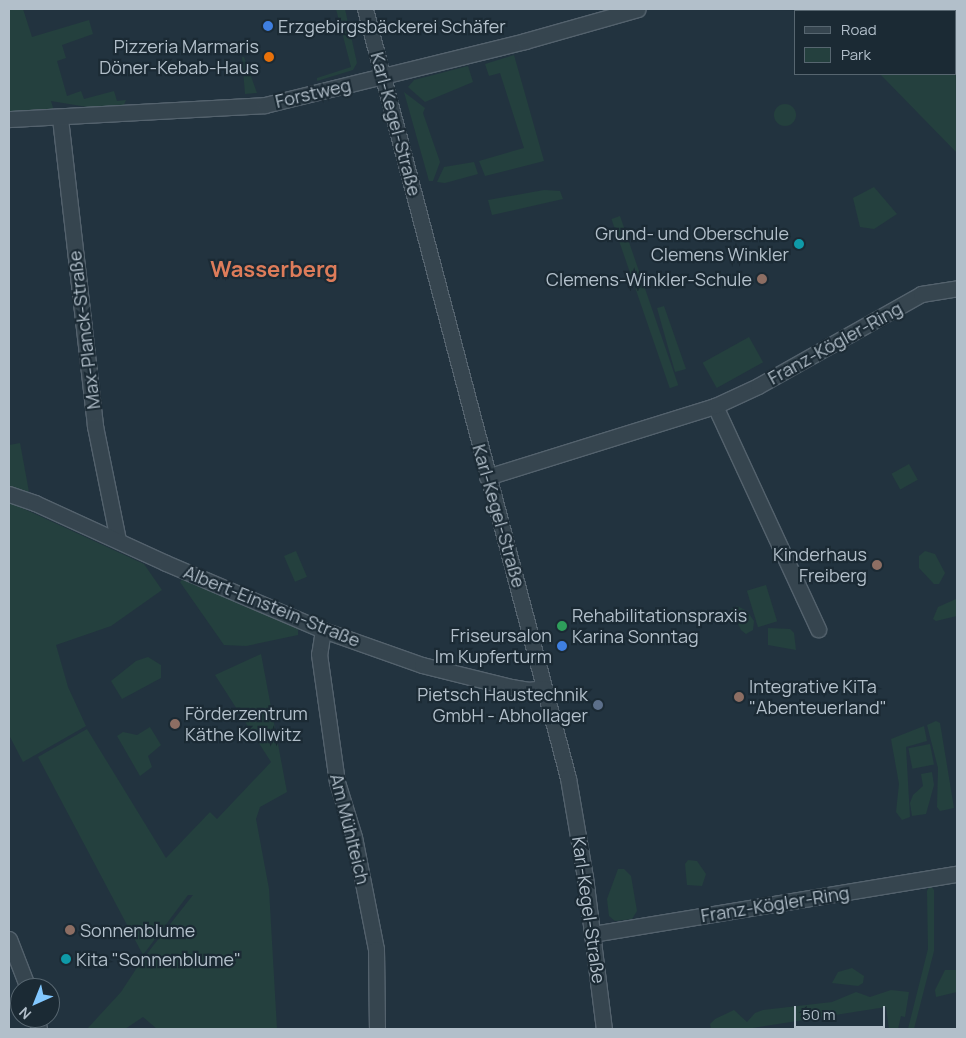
<!DOCTYPE html>
<html>
<head>
<meta charset="utf-8">
<style>
	body { margin:0 }
	#map { position:relative; width:966px; height:1038px; overflow:hidden; background:#22333f; font-family:Manrope,sans-serif }
	div>[style] { position:absolute }
	.green>* { inset:0; background:#24403e; transform-origin:0 0 }
	.round { border-radius:50% }
	.roads { filter:drop-shadow(1px 0 #54626d) drop-shadow(-1px 0 #54626d) drop-shadow(0 1px #54626d) drop-shadow(0 -1px #54626d) }
	.minor>* { height:15px; margin:-7.5px; padding:0 7.5px; transform-origin:7.5px; border-radius:7.5px; background:#36454f }
	.dots>* { width:14px; height:14px; translate:-50% -50%; box-sizing:border-box; border:2px solid #1b2a34; border-radius:50% }
	span { translate:-50% -50%; white-space:nowrap; text-align:center; line-height:1.15; -webkit-text-stroke:4.5px #1b2a34; paint-order:stroke }
	.poi-label { font-size:18px; color:#b2bfca }
	.left { translate:0 -50%; text-align:left }
	.right { translate:-100% -50%; text-align:right }
	.street-label { font-size:18px; color:#b2bfca }
	.district-label { font-size:22px; color:#dd7c5a; font-weight:700 }
	.frame { position:absolute; inset:0; border:10px solid #b2bfca; pointer-events:none }
	.legend { position:absolute; left:794px; top:10px; width:162px; height:65px; box-sizing:border-box; background:#1b2a34; border:1px solid #576670; margin:0; padding:6px 9px; list-style:none; font-size:15px; color:#b2bfca }
	.legend li { display:flex; align-items:center; gap:10px; height:25px }
	.legend b { width:25px; border:1px solid #576670 }
	.north { position:absolute; left:10px; top:978px; width:50px; height:50px; box-sizing:border-box; background:#1b2a34; border:1px solid #576670; border-radius:50%; rotate:224deg; font-size:14px; font-weight:700; line-height:20px; text-align:center; color:#b2bfca }
	.north::after { content:''; display:block; margin:auto; width:18px; height:22px; background:#82c8ff; clip-path:polygon(50% 0,100% 100%,50% 72%,0 100%) }
	.scale { position:absolute; left:794px; top:1006px; width:91px; height:22px; box-sizing:border-box; border:2px solid #b2bfca; border-top:0; padding-left:6px; font-size:15px; line-height:18px; white-space:nowrap; color:#b2bfca; -webkit-text-stroke:4px #1b2a34; paint-order:stroke }
</style>
</head>
<body>
<div id="map">
	<div class="green">
		<div style="clip-path:polygon(9px 9px,23px 9px,32px 37px,89px 20px,93px 34px,62px 45px,66px 58px,57px 61px,67px 96px,81px 91px,84px 99px,114px 91px,117px 101px,126px 100px,123px 107px,111px 111px,51px 101px,54px 111px,9px 114px)"></div>
		<div style="clip-path:polygon(336px 9px,345px 9px,357px 63px,353px 70px,317px 81px,317px 78px,351px 67px)"></div>
		<div style="clip-path:polygon(816px 9px,957px 9px,957px 153px,880px 74px,955px 74px,955px 11px)"></div>
		<div style="clip-path:polygon(514px 55px,544px 161px,485px 176px,479px 161px,524px 148px,500px 73px,489px 76px,485px 64px)"></div>
		<div style="clip-path:polygon(242px 57px,244px 57px,257px 93px,245px 94px)"></div>
		<div style="clip-path:polygon(468px 66px,473px 82px,425px 102px,408px 87px,414px 80px)"></div>
		<div style="clip-path:polygon(404px 92px,425px 108px,423px 113px,440px 162px,433px 181px,429px 181px)"></div>
		<div class="round" style="left:774px;top:104px;width:22px;height:22px"></div>
		<div style="clip-path:polygon(474px 162px,478px 174px,445px 183px,437px 182px,444px 167px)"></div>
		<div style="clip-path:polygon(874px 187px,897px 214px,874px 229px,860px 227px,853px 198px)"></div>
		<div style="clip-path:polygon(544px 190px,560px 191px,563px 199px,492px 215px,488px 200px)"></div>
		<div style="left:620px;top:216px;width:179px;height:9px;rotate:71deg"></div>
		<div style="clip-path:polygon(664px 306px,686px 369px,675px 372px,657px 308px)"></div>
		<div style="left:749px;top:337px;width:29px;height:53px;rotate:61deg"></div>
		<div style="clip-path:polygon(20px 443px,29px 492px,9px 486px,9px 445px)"></div>
		<div style="left:909px;top:464px;width:18px;height:20px;rotate:61deg"></div>
		<div style="clip-path:polygon(9px 502px,144px 564px,162px 590px,111px 626px,56px 645px,68px 687px,86px 726px,23px 762px,9px 735px)"></div>
		<div style="left:296px;top:551px;width:28px;height:13px;rotate:67deg"></div>
		<div style="clip-path:polygon(925px 551px,935px 554px,945px 573px,939px 584px,934px 584px,919px 568px,919px 556px)"></div>
		<div style="clip-path:polygon(183px 579px,298px 629px,298px 635px,246px 646px,224px 645px,180px 582px)"></div>
		<div style="left:766px;top:585px;width:38px;height:20px;rotate:73deg"></div>
		<div style="clip-path:polygon(956px 599px,957px 616px,936px 621px,933px 619px,938px 607px)"></div>
		<div style="clip-path:polygon(737px 606px,747px 611px,754px 621px,753px 630px,746px 634px,741px 630px,731px 609px)"></div>
		<div style="clip-path:polygon(768px 628px,790px 629px,794px 633px,796px 650px,768px 645px)"></div>
		<div style="clip-path:polygon(261px 654px,287px 792px,260px 807px,256px 819px,269px 889px,277px 1029px,157px 1029px,143px 1017px,125px 1029px,87px 1029px,121px 992px,142px 960px,193px 895px,188px 895px,143px 955px,38px 757px,87px 729px,166px 858px,210px 812px,217px 819px,271px 762px,215px 675px)"></div>
		<div style="clip-path:polygon(148px 657px,161px 665px,161px 678px,122px 699px,111px 681px,136px 661px)"></div>
		<div style="clip-path:polygon(936px 721px,940px 723px,954px 808px,940px 811px,937px 807px,938px 768px,927px 725px)"></div>
		<div style="clip-path:polygon(924px 726px,927px 741px,906px 747px,910px 817px,902px 820px,896px 812px,899px 784px,891px 739px)"></div>
		<div style="clip-path:polygon(150px 727px,161px 745px,148px 756px,152px 767px,140px 776px,117px 736px,123px 732px,137px 735px)"></div>
		<div style="left:930px;top:744px;width:21px;height:22px;rotate:79deg"></div>
		<div style="clip-path:polygon(932px 772px,934px 785px,926px 814px,912px 816px,910px 803px,913px 795px,923px 786px,921px 774px)"></div>
		<div style="clip-path:polygon(688px 860px,697px 861px,706px 874px,702px 886px,687px 885px,685px 864px)"></div>
		<div style="clip-path:polygon(618px 869px,624px 869px,631px 876px,637px 911px,632px 919px,615px 921px,609px 916px,607px 899px)"></div>
		<div style="clip-path:polygon(930px 885px,934px 890px,934px 951px,914px 1029px,908px 1029px,928px 949px,927px 891px)"></div>
		<div style="clip-path:polygon(852px 968px,864px 976px,863px 983px,858px 986px,832px 983px,838px 972px)"></div>
		<div style="clip-path:polygon(945px 970px,957px 970px,957px 992px,936px 997px,935px 990px)"></div>
		<div style="clip-path:polygon(891px 990px,909px 992px,905px 1017px,901px 1016px,898px 1029px,889px 1029px,886px 1007px,746px 1029px,711px 1029px,710px 1024px,715px 1019px,734px 1010px,747px 1022px,755px 1013px,763px 1010px,832px 1002px,856px 992px,870px 997px)"></div>
	</div>
	<div class="roads">
		<div class="minor">
			<div style="left:365px;top:9px;width:795px;rotate:75.21deg"></div>
			<div style="left:568px;top:778px;width:100px;rotate:80.3deg"></div>
			<div style="left:585px;top:877px;width:153px;rotate:82.9deg"></div>
			<div style="left:60px;top:118px;width:310px;rotate:83.5deg"></div>
			<div style="left:95px;top:426px;width:116px;rotate:78.6deg"></div>
			<div style="left:9px;top:119px;width:256px;rotate:-3.1deg"></div>
			<div style="left:265px;top:105px;width:268px;rotate:-13.8deg"></div>
			<div style="left:525px;top:41px;width:117px;rotate:-15.8deg"></div>
			<div style="left:715px;top:406px;width:246px;rotate:65.2deg"></div>
			<div style="left:487px;top:477px;width:239px;rotate:-17.3deg"></div>
			<div style="left:715px;top:406px;width:47px;rotate:-24.9deg"></div>
			<div style="left:758px;top:386px;width:187px;rotate:-29.4deg"></div>
			<div style="left:921px;top:294px;width:36px;rotate:-9deg"></div>
			<div style="left:9px;top:494px;width:28px;rotate:19deg"></div>
			<div style="left:35px;top:503px;width:144px;rotate:24.6deg"></div>
			<div style="left:166px;top:563px;width:171px;rotate:23.1deg"></div>
			<div style="left:323px;top:630px;width:105px;rotate:19.5deg"></div>
			<div style="left:422px;top:665px;width:92px;rotate:13.9deg"></div>
			<div style="left:511px;top:687px;width:18px;rotate:9deg"></div>
			<div style="left:529px;top:690px;width:15px;rotate:-8deg"></div>
			<div style="left:323px;top:630px;width:24px;rotate:99deg"></div>
			<div style="left:319px;top:654px;width:129px;rotate:82deg"></div>
			<div style="left:337px;top:782px;width:58px;rotate:72.8deg"></div>
			<div style="left:354px;top:837px;width:114px;rotate:78.9deg"></div>
			<div style="left:376px;top:949px;width:80px;rotate:89.3deg"></div>
			<div style="left:593px;top:934px;width:369px;rotate:-9.4deg"></div>
			<div style="left:9px;top:939px;width:53px;rotate:68.8deg"></div>
			<div style="left:37px;top:1018px;width:11px;rotate:80deg"></div>
		</div>
	</div>
	<div class="dots">
		<div style="left:268px;top:26px;background:#3f7fe0"></div>
		<div style="left:269px;top:57px;background:#e8710a"></div>
		<div style="left:799px;top:244px;background:#0f9aa8"></div>
		<div style="left:762px;top:279px;background:#8d6e63"></div>
		<div style="left:877px;top:565px;background:#8d6e63"></div>
		<div style="left:562px;top:626px;background:#2e9e5b"></div>
		<div style="left:562px;top:646px;background:#3f7fe0"></div>
		<div style="left:739px;top:697px;background:#8d6e63"></div>
		<div style="left:598px;top:705px;background:#5c6f8a"></div>
		<div style="left:175px;top:724px;background:#8d6e63"></div>
		<div style="left:70px;top:930px;background:#8d6e63"></div>
		<div style="left:66px;top:959px;background:#0f9aa8"></div>
	</div>
	<div class="poi-label">
		<span class="left" style="left:278px;top:26px">Erzgebirgsbäckerei Schäfer</span>
		<span class="right" style="left:259px;top:57px">Pizzeria Marmaris<br>Döner-Kebab-Haus</span>
		<span class="right" style="left:789px;top:244px">Grund- und Oberschule<br>Clemens Winkler</span>
		<span class="right" style="left:752px;top:279px">Clemens-Winkler-Schule</span>
		<span class="right" style="left:867px;top:565px">Kinderhaus<br>Freiberg</span>
		<span class="left" style="left:572px;top:626px">Rehabilitationspraxis<br>Karina Sonntag</span>
		<span class="right" style="left:552px;top:646px">Friseursalon<br>Im Kupferturm</span>
		<span class="left" style="left:749px;top:697px">Integrative KiTa<br>"Abenteuerland"</span>
		<span class="right" style="left:588px;top:705px">Pietsch Haustechnik<br>GmbH - Abhollager</span>
		<span class="left" style="left:185px;top:724px">Förderzentrum<br>Käthe Kollwitz</span>
		<span class="left" style="left:80px;top:930px">Sonnenblume</span>
		<span class="left" style="left:76px;top:959px">Kita "Sonnenblume"</span>
	</div>
	<div class="street-label">
		<span style="left:313px;top:93px;rotate:-13deg">Forstweg</span>
		<span style="left:396px;top:124px;rotate:75deg">Karl-Kegel-Straße</span>
		<span style="left:84px;top:330px;rotate:-97deg">Max-Planck-Straße</span>
		<span style="left:835px;top:343px;rotate:-29deg">Franz-Kögler-Ring</span>
		<span style="left:499px;top:516px;rotate:74deg">Karl-Kegel-Straße</span>
		<span style="left:272px;top:606px;rotate:22deg">Albert-Einstein-Straße</span>
		<span style="left:350px;top:829px;rotate:76deg">Am Mühlteich</span>
		<span style="left:775px;top:904px;rotate:-9deg">Franz-Kögler-Ring</span>
		<span style="left:589px;top:910px;rotate:82deg">Karl-Kegel-Straße</span>
	</div>
	<div class="district-label">
		<span style="left:274px;top:270px">Wasserberg</span>
	</div>
	<div class="frame"></div>
	<ul class="legend">
	<li><b style="height:6px;background:#36454f"></b>Road</li>
	<li><b style="height:14px;background:#24403e"></b>Park</li>
	</ul>
	<div class="north">N</div>
	<div class="scale">50 m</div>
</div>
</body>
</html>
